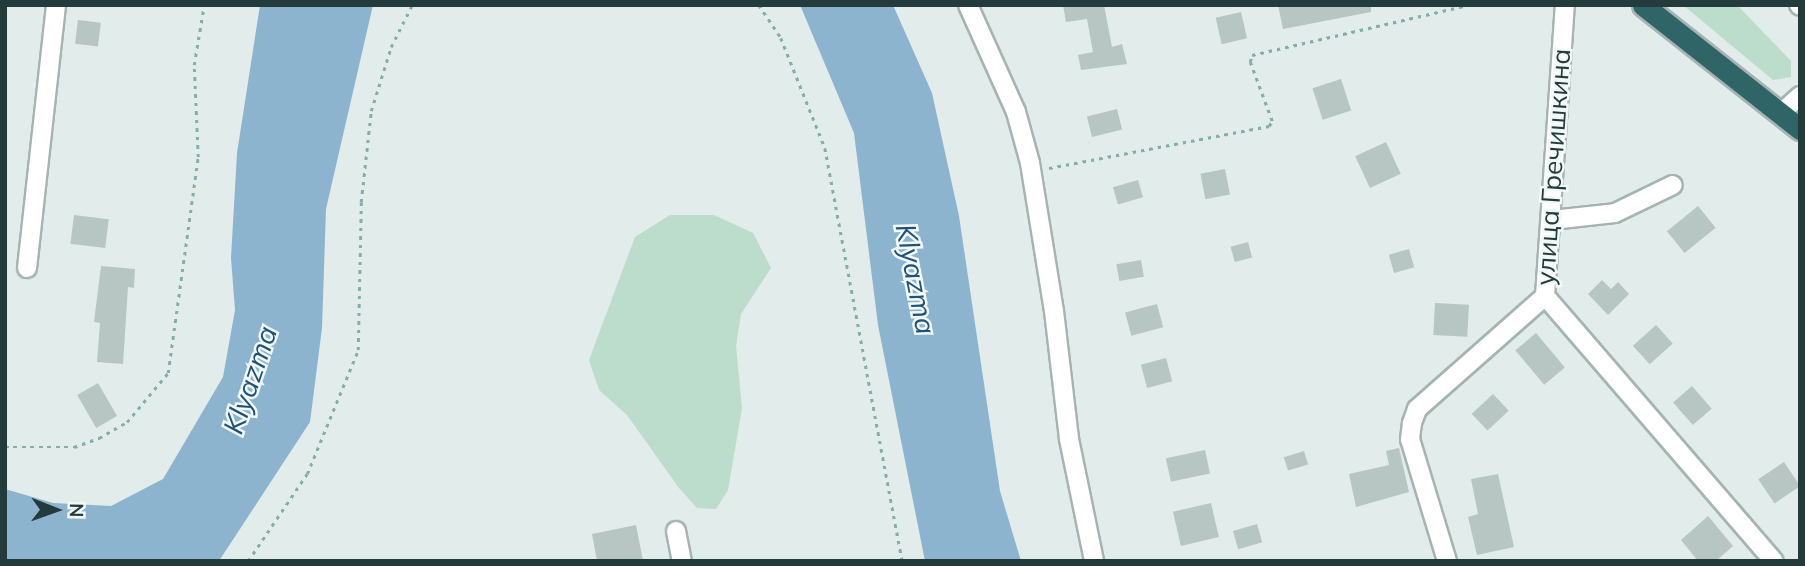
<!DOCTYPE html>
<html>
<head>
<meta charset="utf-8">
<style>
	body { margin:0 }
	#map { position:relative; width:1805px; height:566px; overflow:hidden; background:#e2ecea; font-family:Mulish,sans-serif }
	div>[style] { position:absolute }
	.green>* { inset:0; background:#bcdccc }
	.water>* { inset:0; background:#8cb4ce }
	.building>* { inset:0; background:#b7c6c3; transform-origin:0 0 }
	.path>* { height:2.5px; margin-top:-1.25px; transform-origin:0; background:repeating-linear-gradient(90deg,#84aeab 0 3.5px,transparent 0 8.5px) }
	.roads { filter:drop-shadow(2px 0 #a5b4b2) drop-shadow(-2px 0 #a5b4b2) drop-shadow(0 2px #a5b4b2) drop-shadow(0 -2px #a5b4b2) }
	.minor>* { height:18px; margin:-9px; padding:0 9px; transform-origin:9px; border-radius:9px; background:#fff }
	.highway>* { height:21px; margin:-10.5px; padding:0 10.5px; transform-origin:10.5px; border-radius:10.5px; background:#306567 }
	span { translate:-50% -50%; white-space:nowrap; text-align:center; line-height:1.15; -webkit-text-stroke:5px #f2f8f7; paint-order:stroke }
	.street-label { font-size:26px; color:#233c3b }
	.water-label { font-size:28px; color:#1f5275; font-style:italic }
	.frame { position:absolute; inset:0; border:7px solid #233c3b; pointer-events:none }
	.north { position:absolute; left:21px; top:475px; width:70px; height:70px; -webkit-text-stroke:5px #f2f8f7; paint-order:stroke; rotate:91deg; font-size:19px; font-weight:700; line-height:28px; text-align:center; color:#233c3b }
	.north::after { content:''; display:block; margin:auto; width:24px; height:32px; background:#233c3b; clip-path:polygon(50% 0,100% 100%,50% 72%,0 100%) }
</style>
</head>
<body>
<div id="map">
	<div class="green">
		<div style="clip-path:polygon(1683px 5px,1737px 5px,1791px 61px,1791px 77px,1773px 80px)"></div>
		<div style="clip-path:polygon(670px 215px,714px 215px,753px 233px,771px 268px,741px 314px,736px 346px,742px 408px,728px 490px,716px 509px,697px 508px,679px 488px,627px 415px,599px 390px,589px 360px,635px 237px)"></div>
	</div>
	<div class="water">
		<div style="clip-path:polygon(260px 5px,373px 5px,326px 209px,322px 328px,310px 422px,219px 561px,5px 561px,5px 489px,53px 503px,111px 506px,163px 479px,223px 377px,235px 310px,231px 258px,237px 153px)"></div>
		<div style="clip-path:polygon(800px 5px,893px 5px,932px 93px,959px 216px,1000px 491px,1021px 561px,925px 561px,878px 325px,854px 133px)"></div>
	</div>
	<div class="building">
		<div style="clip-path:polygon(1063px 5px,1104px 5px,1112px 47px,1122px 44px,1127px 64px,1081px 70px,1078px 55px,1093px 52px,1087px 19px,1066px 22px)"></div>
		<div style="clip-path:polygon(1278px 5px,1371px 5px,1371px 12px,1283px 29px)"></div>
		<div style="left:1241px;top:12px;width:27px;height:26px;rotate:77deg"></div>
		<div style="left:78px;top:20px;width:23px;height:24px;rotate:7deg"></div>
		<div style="left:1341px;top:79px;width:33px;height:30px;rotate:72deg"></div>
		<div style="left:1117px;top:109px;width:21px;height:31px;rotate:76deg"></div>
		<div style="left:1386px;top:142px;width:35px;height:34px;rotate:65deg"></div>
		<div style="left:1225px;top:169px;width:26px;height:25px;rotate:79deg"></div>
		<div style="left:1138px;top:180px;width:18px;height:26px;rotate:74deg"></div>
		<div style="left:1698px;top:206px;width:28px;height:40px;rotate:51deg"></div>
		<div style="left:74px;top:215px;width:35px;height:29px;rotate:7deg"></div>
		<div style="left:1248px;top:242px;width:16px;height:18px;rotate:75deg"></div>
		<div style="left:1409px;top:249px;width:19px;height:21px;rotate:74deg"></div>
		<div style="left:1141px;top:260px;width:17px;height:25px;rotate:80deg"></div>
		<div style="clip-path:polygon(101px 266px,135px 269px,134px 288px,128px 287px,123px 364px,97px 362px,100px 323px,94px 322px)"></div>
		<div style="clip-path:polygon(1602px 280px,1611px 289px,1618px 282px,1629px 294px,1608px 315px,1588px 294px)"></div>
		<div style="left:1435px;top:303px;width:34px;height:32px;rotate:3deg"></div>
		<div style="left:1157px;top:304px;width:24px;height:33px;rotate:75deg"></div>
		<div style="left:1656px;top:325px;width:25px;height:31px;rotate:48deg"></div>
		<div style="left:1536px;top:333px;width:45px;height:27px;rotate:50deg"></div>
		<div style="left:1166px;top:358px;width:24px;height:26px;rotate:75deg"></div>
		<div style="left:98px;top:383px;width:38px;height:24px;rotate:60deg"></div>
		<div style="left:1692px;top:386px;width:30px;height:25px;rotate:49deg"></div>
		<div style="left:1493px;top:394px;width:23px;height:29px;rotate:47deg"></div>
		<div style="clip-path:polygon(1399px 448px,1409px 492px,1356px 507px,1349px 474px,1389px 465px,1386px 451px)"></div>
		<div style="left:1205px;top:450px;width:24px;height:40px;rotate:78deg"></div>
		<div style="left:1304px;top:451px;width:14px;height:21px;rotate:73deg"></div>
		<div style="left:1784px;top:462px;width:29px;height:31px;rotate:56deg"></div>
		<div style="clip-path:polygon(1498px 474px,1514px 547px,1477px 555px,1468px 517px,1478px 514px,1471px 479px)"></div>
		<div style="left:1211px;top:503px;width:35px;height:39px;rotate:77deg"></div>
		<div style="clip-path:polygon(1708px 516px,1733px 546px,1716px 561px,1698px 561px,1681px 540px)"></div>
		<div style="left:1257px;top:524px;width:19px;height:25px;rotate:74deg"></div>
		<div style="clip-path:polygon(636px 525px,643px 561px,597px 561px,592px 534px)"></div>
	</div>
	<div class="path">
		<div style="left:759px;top:5px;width:40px;rotate:56deg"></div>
		<div style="left:781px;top:38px;width:118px;rotate:68.2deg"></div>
		<div style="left:825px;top:148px;width:420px;rotate:79.4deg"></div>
		<div style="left:1049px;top:168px;width:224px;rotate:-10.8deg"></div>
		<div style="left:1269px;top:126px;width:6px;rotate:-59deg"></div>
		<div style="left:1272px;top:121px;width:63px;rotate:-110.4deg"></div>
		<div style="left:1250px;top:62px;width:7px;rotate:-74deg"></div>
		<div style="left:1252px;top:55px;width:222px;rotate:-13deg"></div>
		<div style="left:5px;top:447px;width:69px"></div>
		<div style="left:74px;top:447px;width:27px;rotate:-20deg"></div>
		<div style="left:99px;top:438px;width:32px;rotate:-30deg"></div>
		<div style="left:127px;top:422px;width:64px;rotate:-50.1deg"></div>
		<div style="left:168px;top:373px;width:218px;rotate:-82.1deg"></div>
		<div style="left:198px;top:157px;width:92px;rotate:-92.5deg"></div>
		<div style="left:194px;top:65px;width:61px;rotate:-80.5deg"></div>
		<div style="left:248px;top:561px;width:105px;rotate:-55.9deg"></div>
		<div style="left:307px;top:474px;width:134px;rotate:-67.6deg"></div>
		<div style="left:358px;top:350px;width:148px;rotate:-88.8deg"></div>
		<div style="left:361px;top:202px;width:92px;rotate:-83.7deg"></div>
		<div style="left:371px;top:111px;width:67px;rotate:-72.6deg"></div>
		<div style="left:391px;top:47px;width:47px;rotate:-63.4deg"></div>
	</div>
	<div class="roads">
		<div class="minor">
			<div style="left:968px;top:5px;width:117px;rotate:65.8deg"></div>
			<div style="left:1016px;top:112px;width:53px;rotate:74.6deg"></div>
			<div style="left:1030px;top:163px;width:150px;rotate:80.8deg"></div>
			<div style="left:1054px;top:311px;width:129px;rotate:83.3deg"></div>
			<div style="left:1069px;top:439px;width:125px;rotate:78.4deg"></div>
			<div style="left:1799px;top:5px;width:1px;rotate:45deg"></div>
			<div style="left:1780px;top:114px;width:27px;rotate:-42deg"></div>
			<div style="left:1552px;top:220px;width:63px;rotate:-6.3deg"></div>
			<div style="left:1615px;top:213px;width:64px;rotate:-25.8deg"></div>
			<div style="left:27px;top:268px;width:265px;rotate:-83.7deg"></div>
			<div style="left:1545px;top:296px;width:350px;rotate:49.2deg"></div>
			<div style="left:676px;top:531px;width:31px;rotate:79deg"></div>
			<div style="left:1447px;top:561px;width:127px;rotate:-106.9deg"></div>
			<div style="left:1410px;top:439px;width:16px;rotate:-83deg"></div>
			<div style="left:1412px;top:423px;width:15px;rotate:-70deg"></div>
			<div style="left:1417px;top:409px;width:171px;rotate:-41.4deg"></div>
			<div style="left:1545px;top:296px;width:292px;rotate:-86.1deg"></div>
		</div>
		<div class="highway">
			<div style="left:1643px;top:5px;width:200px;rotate:38.3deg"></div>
		</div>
	</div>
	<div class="street-label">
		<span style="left:1553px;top:167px;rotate:-86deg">улица Гречишкина</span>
	</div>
	<div class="water-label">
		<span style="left:916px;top:279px;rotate:79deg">Klyazma</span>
		<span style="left:250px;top:380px;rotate:-71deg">Klyazma</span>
	</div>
	<div class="frame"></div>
	<div class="north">N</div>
</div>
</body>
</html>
